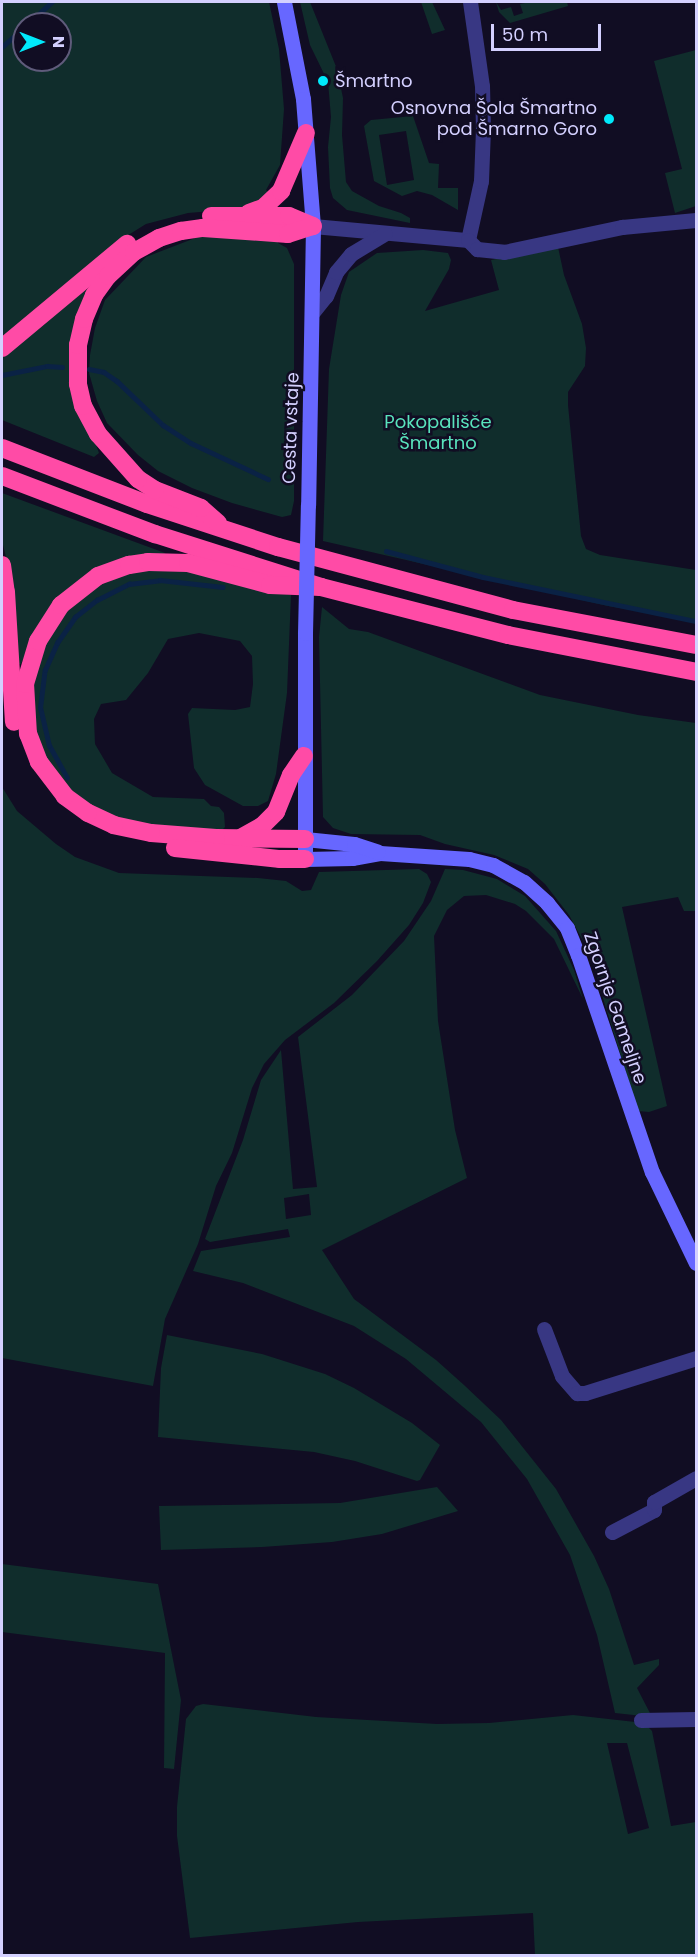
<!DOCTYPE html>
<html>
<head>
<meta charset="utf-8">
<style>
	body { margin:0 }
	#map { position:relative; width:698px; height:1957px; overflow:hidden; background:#110d23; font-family:Poppins,sans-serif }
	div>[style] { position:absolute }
	.green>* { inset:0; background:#102d2c }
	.stream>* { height:4.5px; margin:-2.25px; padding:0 2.25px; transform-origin:2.25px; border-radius:2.25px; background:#0a2245 }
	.street>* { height:15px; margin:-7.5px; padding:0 7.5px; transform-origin:7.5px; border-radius:7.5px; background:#383783 }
	.secondary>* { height:15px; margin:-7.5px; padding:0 7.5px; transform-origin:7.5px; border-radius:7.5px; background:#6767ff }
	.highway>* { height:18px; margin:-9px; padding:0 9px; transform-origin:9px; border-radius:9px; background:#ff4ba6 }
	.secondary-bridge>* { height:15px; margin:-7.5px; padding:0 7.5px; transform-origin:7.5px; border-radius:7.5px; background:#6767ff }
	.dots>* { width:16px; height:16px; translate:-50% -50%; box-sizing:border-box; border:3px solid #110d23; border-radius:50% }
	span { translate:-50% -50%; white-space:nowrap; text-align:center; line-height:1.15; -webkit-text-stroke:5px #110d23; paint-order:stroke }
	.poi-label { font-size:18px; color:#d4d0ff }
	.left { translate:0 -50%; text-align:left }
	.right { translate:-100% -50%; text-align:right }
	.park-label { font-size:18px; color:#59e2bc }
	.street-label { font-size:18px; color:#d4d0ff }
	.frame { position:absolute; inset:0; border:3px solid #d4d0ff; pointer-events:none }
	.north { position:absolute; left:12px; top:12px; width:60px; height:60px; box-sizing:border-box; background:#110d23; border:2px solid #5f5b7b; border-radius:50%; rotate:90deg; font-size:16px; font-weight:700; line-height:24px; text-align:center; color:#d4d0ff }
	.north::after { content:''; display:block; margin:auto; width:21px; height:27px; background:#00e9fb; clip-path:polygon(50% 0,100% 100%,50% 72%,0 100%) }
	.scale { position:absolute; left:491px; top:24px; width:110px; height:27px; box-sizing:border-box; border:3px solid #d4d0ff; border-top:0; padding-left:8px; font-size:18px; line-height:21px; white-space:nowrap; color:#d4d0ff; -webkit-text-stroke:4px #110d23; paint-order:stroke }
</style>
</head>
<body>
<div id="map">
	<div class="green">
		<div style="clip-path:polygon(evenodd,2px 2px,269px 2px,279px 49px,284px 109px,280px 165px,266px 190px,270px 194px,247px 208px,188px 213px,146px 224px,117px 242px,2px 341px,2px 2px,24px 24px,60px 24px,60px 60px,24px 60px,24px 24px)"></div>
		<div style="clip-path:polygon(300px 2px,310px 2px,337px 69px,343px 98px,342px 135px,346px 182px,352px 191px,379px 206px,401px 213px,410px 218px,410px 223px,347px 210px,333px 198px,330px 188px,328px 147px,331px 117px,328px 82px,310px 45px)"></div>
		<div style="clip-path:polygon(421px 2px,432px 2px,445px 30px,432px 34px)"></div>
		<div style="clip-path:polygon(496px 2px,501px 10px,511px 7px,514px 16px,523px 13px,520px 4px,530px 2px,567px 2px,568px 6px,510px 23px,499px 12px)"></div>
		<div style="clip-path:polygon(696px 50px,696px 206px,675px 213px,665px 173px,682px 169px,654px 61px)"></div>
		<div style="clip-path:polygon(evenodd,413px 116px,429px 163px,439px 164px,438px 188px,458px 188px,458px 210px,432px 195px,417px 191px,402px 196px,374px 181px,364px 126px,371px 120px,413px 116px,406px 131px,414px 180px,387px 185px,379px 135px,406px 131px)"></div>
		<div style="clip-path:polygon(203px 235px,278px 239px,278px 243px,287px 248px,294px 264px,294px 501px,291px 515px,282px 517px,232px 503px,192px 488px,158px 471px,138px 455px,107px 423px,97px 401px,89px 373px,90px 355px,95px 328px,105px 300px,146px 257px)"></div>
		<div style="clip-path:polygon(558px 247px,564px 275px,582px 324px,586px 348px,585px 366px,568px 392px,568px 405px,581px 536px,586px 549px,600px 555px,696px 570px,696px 621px,608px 606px,323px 541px,329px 369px,341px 295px,349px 272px,377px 253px,423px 250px,448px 253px,451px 260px,449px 269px,425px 311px,499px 290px,491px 260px)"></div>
		<div style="clip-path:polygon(83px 287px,88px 293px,77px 319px,93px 437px,99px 453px,94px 457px,2px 420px,2px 356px,44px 325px)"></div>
		<div style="clip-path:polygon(2px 493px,165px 553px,164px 556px,126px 559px,35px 634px,21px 664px,16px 664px,9px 569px,2px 541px)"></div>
		<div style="clip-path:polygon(181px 568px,291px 595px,287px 693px,276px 774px,268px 801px,258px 806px,243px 806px,205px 785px,194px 768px,188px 714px,192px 708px,235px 710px,250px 707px,253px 684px,252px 656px,240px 641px,199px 633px,168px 639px,148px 673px,126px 700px,101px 704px,94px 719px,95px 744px,112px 773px,153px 797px,204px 799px,211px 806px,219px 807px,224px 813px,225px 827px,221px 831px,133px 824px,82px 802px,55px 776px,37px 741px,30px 704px,38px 654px,69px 606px,89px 590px,134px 570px)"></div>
		<div style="clip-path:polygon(322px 607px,349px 629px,368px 632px,540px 695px,638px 715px,696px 723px,696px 911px,684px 911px,678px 897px,622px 907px,667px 1106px,649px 1112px,638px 1111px,588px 950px,569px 915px,545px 884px,528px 869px,494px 855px,445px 844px,420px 835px,351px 834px,333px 828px,323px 817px,319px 637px)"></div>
		<div style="clip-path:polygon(2px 787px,17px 811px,56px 844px,75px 857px,119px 873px,258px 878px,286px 881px,302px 891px,311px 890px,319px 872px,419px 869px,427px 874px,431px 882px,423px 903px,409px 925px,377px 961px,334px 1003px,285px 1040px,264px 1064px,252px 1088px,232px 1153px,216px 1186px,198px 1244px,165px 1319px,153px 1386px,2px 1358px)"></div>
		<div style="clip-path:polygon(evenodd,445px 869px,463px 870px,497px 879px,525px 896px,556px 931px,574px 970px,583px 999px,554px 939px,526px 911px,515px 904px,486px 895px,464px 896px,447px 910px,434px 936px,438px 1021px,455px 1130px,467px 1178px,322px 1250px,354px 1299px,436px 1360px,464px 1385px,501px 1420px,556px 1489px,594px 1556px,609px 1589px,634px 1665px,659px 1659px,659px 1665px,637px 1688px,652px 1717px,615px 1713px,597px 1635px,570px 1555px,527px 1479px,481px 1422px,406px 1359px,354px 1326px,243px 1283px,193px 1271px,201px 1251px,290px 1237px,288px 1229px,210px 1242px,205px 1239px,243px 1140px,261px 1080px,281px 1050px,293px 1189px,317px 1187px,298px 1037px,352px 995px,404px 941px,431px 901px,445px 869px,309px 1194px,311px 1215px,286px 1219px,284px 1198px,309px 1194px)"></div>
		<div style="clip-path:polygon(167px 1335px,262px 1354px,325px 1374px,354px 1388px,412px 1423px,440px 1445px,420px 1480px,417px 1481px,355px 1461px,314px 1452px,158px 1437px,161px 1368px)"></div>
		<div style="clip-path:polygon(437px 1487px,458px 1511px,382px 1534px,332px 1542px,262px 1547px,161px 1550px,159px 1506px,340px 1503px)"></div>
		<div style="clip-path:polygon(2px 1564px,158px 1584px,181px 1700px,174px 1769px,164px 1768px,165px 1653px,2px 1632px)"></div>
		<div style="clip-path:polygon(evenodd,203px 1704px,316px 1717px,437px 1724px,489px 1723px,573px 1715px,644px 1723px,652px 1731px,671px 1826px,696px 1822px,696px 1955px,535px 1955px,533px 1913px,358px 1922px,190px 1938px,177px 1836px,177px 1807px,186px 1719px,196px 1706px,203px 1704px,607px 1743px,627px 1743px,649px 1828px,628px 1834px,607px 1743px)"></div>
	</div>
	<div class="stream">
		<div style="left:28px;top:24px;width:33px;rotate:-43deg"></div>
		<div style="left:2px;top:47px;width:30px;rotate:-42deg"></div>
		<div style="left:89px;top:369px;width:15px;rotate:11deg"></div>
		<div style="left:104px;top:372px;width:16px;rotate:35deg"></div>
		<div style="left:117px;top:381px;width:64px;rotate:43.7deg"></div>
		<div style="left:163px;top:425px;width:33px;rotate:33deg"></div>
		<div style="left:191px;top:443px;width:85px;rotate:25.1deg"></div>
		<div style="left:2px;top:375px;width:46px;rotate:-11.3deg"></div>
		<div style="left:47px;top:366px;width:15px;rotate:4deg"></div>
		<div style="left:386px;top:551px;width:100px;rotate:15deg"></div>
		<div style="left:483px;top:577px;width:217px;rotate:11.7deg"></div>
		<div style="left:67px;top:778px;width:37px;rotate:-119deg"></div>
		<div style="left:49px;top:746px;width:39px;rotate:-103deg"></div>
		<div style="left:40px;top:708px;width:38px;rotate:-83deg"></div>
		<div style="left:45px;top:670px;width:30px;rotate:-66deg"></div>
		<div style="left:57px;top:643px;width:32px;rotate:-55deg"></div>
		<div style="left:75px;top:617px;width:28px;rotate:-38deg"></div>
		<div style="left:97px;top:600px;width:36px;rotate:-27deg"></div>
		<div style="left:129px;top:584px;width:31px;rotate:-7deg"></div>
		<div style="left:160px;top:580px;width:63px;rotate:6.3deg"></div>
	</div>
	<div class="street">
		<div style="left:313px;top:226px;width:156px;rotate:5.2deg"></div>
		<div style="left:468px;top:240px;width:60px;rotate:-77.6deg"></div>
		<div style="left:481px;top:181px;width:52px;rotate:-87.8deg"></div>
		<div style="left:483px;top:129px;width:43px;rotate:-91.3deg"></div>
		<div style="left:482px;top:86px;width:85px;rotate:-98.1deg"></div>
		<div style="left:468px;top:240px;width:13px;rotate:45deg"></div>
		<div style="left:477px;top:249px;width:27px;rotate:6deg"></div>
		<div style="left:504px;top:252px;width:121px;rotate:-12deg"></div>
		<div style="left:622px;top:227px;width:74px;rotate:-5.4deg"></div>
		<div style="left:312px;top:313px;width:22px;rotate:-51deg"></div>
		<div style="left:326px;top:296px;width:26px;rotate:-67deg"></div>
		<div style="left:336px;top:272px;width:23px;rotate:-50deg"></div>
		<div style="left:351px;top:254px;width:39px;rotate:-31deg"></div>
		<div style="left:544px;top:1329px;width:50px;rotate:69deg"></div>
		<div style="left:562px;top:1376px;width:23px;rotate:49deg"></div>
		<div style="left:577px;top:1393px;width:8px"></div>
		<div style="left:585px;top:1393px;width:116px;rotate:-17.5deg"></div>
		<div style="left:612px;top:1532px;width:47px;rotate:-27.6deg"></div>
		<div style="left:654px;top:1510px;width:8px;rotate:-90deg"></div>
		<div style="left:654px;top:1502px;width:48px;rotate:-29.7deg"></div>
		<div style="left:641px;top:1720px;width:55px;rotate:-1deg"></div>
	</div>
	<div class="secondary">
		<div style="left:284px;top:2px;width:99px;rotate:78.9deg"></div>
		<div style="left:303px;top:99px;width:127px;rotate:85.5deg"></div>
		<div style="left:313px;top:226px;width:279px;rotate:91deg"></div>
		<div style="left:305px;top:633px;width:226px;rotate:90deg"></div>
		<div style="left:305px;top:859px;width:47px;rotate:-1.2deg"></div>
		<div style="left:352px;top:858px;width:28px;rotate:-10deg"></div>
		<div style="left:380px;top:853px;width:89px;rotate:3.9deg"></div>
		<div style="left:469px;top:859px;width:25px;rotate:14deg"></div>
		<div style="left:493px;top:865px;width:35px;rotate:29deg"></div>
		<div style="left:524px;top:882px;width:31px;rotate:42deg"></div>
		<div style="left:547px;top:903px;width:32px;rotate:51deg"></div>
		<div style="left:567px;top:928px;width:29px;rotate:68deg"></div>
		<div style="left:578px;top:955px;width:229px;rotate:71.2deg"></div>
		<div style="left:652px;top:1172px;width:101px;rotate:64.2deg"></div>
		<div style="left:305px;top:839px;width:49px;rotate:5.8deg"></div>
		<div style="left:354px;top:844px;width:25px;rotate:18deg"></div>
	</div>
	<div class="highway">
		<div style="left:249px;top:213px;width:15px;rotate:-20deg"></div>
		<div style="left:263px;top:208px;width:25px;rotate:-43deg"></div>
		<div style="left:281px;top:191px;width:63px;rotate:-66.7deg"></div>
		<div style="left:211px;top:216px;width:78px"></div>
		<div style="left:289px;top:216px;width:26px;rotate:23deg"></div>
		<div style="left:2px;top:348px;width:163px;rotate:-39.8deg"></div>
		<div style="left:2px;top:448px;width:155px;rotate:21.1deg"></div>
		<div style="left:147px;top:504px;width:138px;rotate:18.2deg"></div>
		<div style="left:278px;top:547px;width:243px;rotate:15deg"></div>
		<div style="left:513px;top:610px;width:186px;rotate:10.8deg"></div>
		<div style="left:2px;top:476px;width:164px;rotate:20.8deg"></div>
		<div style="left:155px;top:534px;width:174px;rotate:17.7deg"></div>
		<div style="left:321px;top:587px;width:193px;rotate:14.4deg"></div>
		<div style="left:508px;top:635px;width:192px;rotate:11.1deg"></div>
		<div style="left:218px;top:523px;width:23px;rotate:-139deg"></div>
		<div style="left:201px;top:508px;width:49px;rotate:-158.6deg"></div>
		<div style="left:155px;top:490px;width:20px;rotate:-147deg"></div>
		<div style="left:138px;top:479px;width:60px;rotate:-131.6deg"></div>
		<div style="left:98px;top:434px;width:32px;rotate:-118deg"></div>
		<div style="left:83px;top:406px;width:23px;rotate:-103deg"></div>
		<div style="left:78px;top:384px;width:39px;rotate:-90deg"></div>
		<div style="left:78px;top:345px;width:27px;rotate:-77deg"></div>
		<div style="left:84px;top:319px;width:26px;rotate:-67deg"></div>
		<div style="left:94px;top:295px;width:24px;rotate:-54deg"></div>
		<div style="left:108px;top:276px;width:35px;rotate:-43deg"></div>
		<div style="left:134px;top:252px;width:29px;rotate:-29deg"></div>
		<div style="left:159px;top:238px;width:23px;rotate:-18deg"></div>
		<div style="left:181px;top:231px;width:22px;rotate:-8deg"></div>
		<div style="left:203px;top:228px;width:85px;rotate:4deg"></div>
		<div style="left:288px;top:234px;width:26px;rotate:-18deg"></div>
		<div style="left:2px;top:565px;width:27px;rotate:82deg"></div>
		<div style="left:6px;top:592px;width:130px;rotate:86.5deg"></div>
		<div style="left:242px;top:837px;width:23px;rotate:-29deg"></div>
		<div style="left:262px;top:826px;width:20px;rotate:-45deg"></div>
		<div style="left:276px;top:812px;width:40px;rotate:-68deg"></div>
		<div style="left:291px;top:775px;width:23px;rotate:-56deg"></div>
		<div style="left:305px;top:839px;width:89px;rotate:-179.4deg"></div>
		<div style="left:216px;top:838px;width:65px;rotate:-175.6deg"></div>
		<div style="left:151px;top:833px;width:38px;rotate:-168deg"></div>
		<div style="left:114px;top:825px;width:29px;rotate:-155deg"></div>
		<div style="left:88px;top:813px;width:29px;rotate:-144deg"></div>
		<div style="left:65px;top:796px;width:43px;rotate:-127.4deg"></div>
		<div style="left:39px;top:762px;width:30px;rotate:-111deg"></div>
		<div style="left:28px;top:734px;width:50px;rotate:-93.4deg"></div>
		<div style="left:25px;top:684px;width:45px;rotate:-73.2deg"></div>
		<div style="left:38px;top:641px;width:43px;rotate:-57.4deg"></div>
		<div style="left:61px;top:605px;width:47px;rotate:-38.1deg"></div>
		<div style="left:98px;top:576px;width:33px;rotate:-20deg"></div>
		<div style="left:129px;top:565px;width:19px;rotate:-9deg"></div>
		<div style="left:148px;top:562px;width:40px;rotate:1.4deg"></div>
		<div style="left:188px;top:563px;width:85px;rotate:15deg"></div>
		<div style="left:270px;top:585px;width:51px;rotate:2.2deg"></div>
		<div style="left:175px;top:848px;width:106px;rotate:6deg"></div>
		<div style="left:280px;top:859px;width:25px"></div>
	</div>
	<div class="secondary-bridge">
		<div style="left:305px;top:633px;width:128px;rotate:-88.7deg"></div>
	</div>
	<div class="dots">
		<div style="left:323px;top:81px;background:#00e9fb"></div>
		<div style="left:609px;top:119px;background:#00e9fb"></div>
	</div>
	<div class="poi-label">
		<span class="left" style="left:335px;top:81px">Šmartno</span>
		<span class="right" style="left:597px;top:119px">Osnovna Šola Šmartno<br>pod Šmarno Goro</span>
	</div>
	<div class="park-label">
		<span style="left:438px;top:433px">Pokopališče<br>Šmartno</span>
	</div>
	<div class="street-label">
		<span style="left:291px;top:428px;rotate:-88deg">Cesta vstaje</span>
		<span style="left:615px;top:1008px;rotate:71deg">Zgornje Gameljne</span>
	</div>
	<div class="frame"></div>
	<div class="north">N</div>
	<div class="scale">50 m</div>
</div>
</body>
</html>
